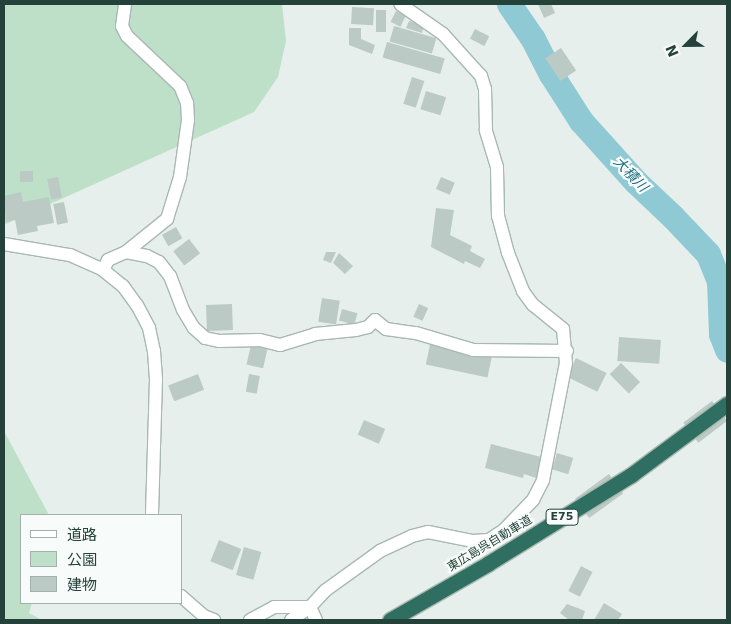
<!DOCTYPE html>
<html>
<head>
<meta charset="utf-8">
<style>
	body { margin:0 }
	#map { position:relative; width:731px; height:624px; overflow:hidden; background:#e6efeb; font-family:"DejaVu Sans","Noto Sans JP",sans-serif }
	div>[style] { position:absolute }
	.green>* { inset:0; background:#bfe0c8 }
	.river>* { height:25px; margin:-12.5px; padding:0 12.5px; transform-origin:12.5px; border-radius:12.5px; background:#8ec9d4 }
	.building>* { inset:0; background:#bbcac4; transform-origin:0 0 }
	.roads { filter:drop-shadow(1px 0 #a8b8b2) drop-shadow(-1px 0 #a8b8b2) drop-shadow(0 1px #a8b8b2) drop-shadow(0 -1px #a8b8b2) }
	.minor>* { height:12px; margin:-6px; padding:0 6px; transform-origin:6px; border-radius:6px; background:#fff }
	.motorway>* { height:15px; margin:-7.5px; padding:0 7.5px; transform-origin:7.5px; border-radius:7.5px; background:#2f6f62 }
	span { translate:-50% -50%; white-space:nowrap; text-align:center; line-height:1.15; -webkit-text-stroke:4.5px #f7fbf9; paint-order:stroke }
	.shield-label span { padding:1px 4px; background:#f7fbf9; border:1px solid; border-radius:4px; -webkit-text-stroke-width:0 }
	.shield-label { font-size:11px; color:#24423a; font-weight:700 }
	.street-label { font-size:12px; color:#24423a }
	.water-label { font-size:14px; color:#1c6f80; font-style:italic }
	.frame { position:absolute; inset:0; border:5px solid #24423a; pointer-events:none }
	.legend { position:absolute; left:20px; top:514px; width:162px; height:90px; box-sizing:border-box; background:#f7fbf9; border:1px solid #a3b1ad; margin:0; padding:6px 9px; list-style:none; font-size:15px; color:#24423a }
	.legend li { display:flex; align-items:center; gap:10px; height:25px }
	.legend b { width:25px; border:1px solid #a3b1ad }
	.north { position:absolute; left:661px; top:20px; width:50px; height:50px; -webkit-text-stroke:4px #f7fbf9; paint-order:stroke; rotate:247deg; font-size:14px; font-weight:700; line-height:20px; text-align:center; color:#24423a }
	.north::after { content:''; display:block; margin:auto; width:18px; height:22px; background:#24423a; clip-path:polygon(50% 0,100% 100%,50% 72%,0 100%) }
</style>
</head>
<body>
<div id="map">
	<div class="green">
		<div style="clip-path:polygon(4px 4px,282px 4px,286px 41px,278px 77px,254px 112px,6px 224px,4px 221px)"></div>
		<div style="clip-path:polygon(4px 431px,49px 515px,21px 515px,21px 603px,32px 603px,29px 613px,42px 620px,4px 620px)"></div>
	</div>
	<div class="river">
		<div style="left:509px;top:4px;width:42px;rotate:55.6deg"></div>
		<div style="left:533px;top:39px;width:39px;rotate:63deg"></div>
		<div style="left:551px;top:74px;width:56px;rotate:57.4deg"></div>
		<div style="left:581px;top:121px;width:82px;rotate:48deg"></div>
		<div style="left:636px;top:182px;width:50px;rotate:43.4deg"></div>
		<div style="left:672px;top:216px;width:52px;rotate:46.5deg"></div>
		<div style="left:708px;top:254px;width:29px;rotate:68deg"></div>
		<div style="left:719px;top:281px;width:53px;rotate:87.8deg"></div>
		<div style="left:721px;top:334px;width:17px;rotate:69deg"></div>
	</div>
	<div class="building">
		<div style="clip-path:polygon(538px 4px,551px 4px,555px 13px,544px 18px)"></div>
		<div style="left:352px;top:7px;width:22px;height:17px;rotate:3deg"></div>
		<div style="left:376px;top:10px;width:10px;height:22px"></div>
		<div style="left:396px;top:11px;width:11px;height:12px;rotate:27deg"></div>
		<div style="clip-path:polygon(409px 21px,424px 25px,422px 33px,406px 28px)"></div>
		<div style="left:394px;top:26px;width:44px;height:16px;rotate:16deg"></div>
		<div style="clip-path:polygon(349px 28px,361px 28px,361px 39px,375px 45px,372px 54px,349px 45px)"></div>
		<div style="left:475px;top:29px;width:16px;height:11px;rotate:27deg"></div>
		<div style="left:387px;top:42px;width:60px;height:16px;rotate:16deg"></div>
		<div style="left:561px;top:48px;width:27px;height:19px;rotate:56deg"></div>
		<div style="left:412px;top:77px;width:13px;height:28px;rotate:18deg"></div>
		<div style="left:426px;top:91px;width:21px;height:19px;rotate:17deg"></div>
		<div style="left:20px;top:171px;width:13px;height:11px"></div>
		<div style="left:58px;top:177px;width:21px;height:11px;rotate:79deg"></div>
		<div style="left:441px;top:177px;width:15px;height:13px;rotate:23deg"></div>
		<div style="clip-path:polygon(21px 192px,23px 202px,49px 197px,54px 223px,37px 226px,38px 231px,18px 235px,15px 220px,6px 222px,4px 196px)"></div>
		<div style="left:64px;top:202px;width:21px;height:11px;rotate:79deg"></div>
		<div style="clip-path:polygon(436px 208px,454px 210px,450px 235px,472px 246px,470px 251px,485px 259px,480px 268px,465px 261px,464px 264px,431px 247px)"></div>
		<div style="left:176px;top:227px;width:13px;height:16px;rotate:61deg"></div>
		<div style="left:189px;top:239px;width:18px;height:20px;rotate:52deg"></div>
		<div style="clip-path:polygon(326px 252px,336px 252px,331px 263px,323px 260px)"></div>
		<div style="clip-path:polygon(339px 253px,353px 266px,345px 274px,333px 263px)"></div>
		<div style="left:322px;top:298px;width:18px;height:24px;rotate:9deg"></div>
		<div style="left:232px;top:304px;width:26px;height:26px;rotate:88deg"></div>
		<div style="left:419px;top:304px;width:10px;height:14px;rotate:24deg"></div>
		<div style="left:342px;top:309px;width:16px;height:12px;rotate:15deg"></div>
		<div style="left:619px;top:337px;width:42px;height:24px;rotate:4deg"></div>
		<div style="left:431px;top:340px;width:63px;height:25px;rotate:12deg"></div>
		<div style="left:251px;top:345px;width:17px;height:20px;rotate:13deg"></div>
		<div style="left:576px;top:358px;width:34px;height:21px;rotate:26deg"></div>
		<div style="left:621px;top:363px;width:27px;height:16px;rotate:45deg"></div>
		<div style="left:198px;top:374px;width:17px;height:32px;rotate:69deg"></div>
		<div style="left:249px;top:374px;width:11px;height:18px;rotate:10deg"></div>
		<div style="left:712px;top:401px;width:25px;height:36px;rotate:53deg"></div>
		<div style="left:364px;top:420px;width:23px;height:16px;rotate:23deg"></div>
		<div style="clip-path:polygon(491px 444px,545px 458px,539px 479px,524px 474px,523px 478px,485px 468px)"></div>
		<div style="left:557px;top:453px;width:17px;height:17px;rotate:17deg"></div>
		<div style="left:609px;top:474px;width:24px;height:42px;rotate:54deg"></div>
		<div style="left:219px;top:540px;width:24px;height:23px;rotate:22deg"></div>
		<div style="left:244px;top:547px;width:18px;height:29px;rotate:16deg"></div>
		<div style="left:581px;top:566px;width:13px;height:28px;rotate:27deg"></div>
		<div style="clip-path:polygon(604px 603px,622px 614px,618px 620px,594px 620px)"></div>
		<div style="clip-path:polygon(567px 604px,585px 611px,582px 620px,569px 620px,560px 613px)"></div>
	</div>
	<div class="roads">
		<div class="minor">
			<div style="left:4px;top:244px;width:67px;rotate:9.5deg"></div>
			<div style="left:70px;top:255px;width:36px;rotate:24deg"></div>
			<div style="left:103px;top:270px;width:26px;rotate:39deg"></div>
			<div style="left:123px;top:286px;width:24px;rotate:54deg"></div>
			<div style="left:137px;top:305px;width:26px;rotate:62deg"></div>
			<div style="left:149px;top:328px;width:24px;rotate:78deg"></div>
			<div style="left:154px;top:351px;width:28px;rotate:86deg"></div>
			<div style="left:156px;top:379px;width:136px;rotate:91.7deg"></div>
			<div style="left:126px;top:252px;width:21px;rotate:11deg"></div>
			<div style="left:147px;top:256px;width:13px;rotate:27deg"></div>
			<div style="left:159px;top:262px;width:18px;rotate:52deg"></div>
			<div style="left:170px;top:276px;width:36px;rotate:69deg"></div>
			<div style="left:183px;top:310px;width:21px;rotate:59deg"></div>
			<div style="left:194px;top:328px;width:15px;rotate:42deg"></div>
			<div style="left:205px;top:338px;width:14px;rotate:12deg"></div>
			<div style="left:219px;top:341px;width:41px;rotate:-1.4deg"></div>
			<div style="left:260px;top:340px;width:21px;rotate:14deg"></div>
			<div style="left:280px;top:345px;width:37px;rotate:-17deg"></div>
			<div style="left:315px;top:334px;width:41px;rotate:-5.6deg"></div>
			<div style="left:356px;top:330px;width:12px;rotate:-14deg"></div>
			<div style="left:368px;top:327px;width:10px;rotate:-45deg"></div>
			<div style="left:375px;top:320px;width:14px;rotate:39deg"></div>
			<div style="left:386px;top:329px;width:30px;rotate:8deg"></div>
			<div style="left:416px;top:333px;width:59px;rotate:16.6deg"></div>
			<div style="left:473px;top:350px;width:94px;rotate:0.6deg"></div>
			<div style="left:103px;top:270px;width:11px;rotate:-63deg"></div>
			<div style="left:108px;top:260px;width:20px;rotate:-24deg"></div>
			<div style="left:126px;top:252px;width:53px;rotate:-38.8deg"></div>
			<div style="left:167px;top:219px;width:44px;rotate:-72.8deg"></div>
			<div style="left:180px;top:177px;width:58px;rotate:-82deg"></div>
			<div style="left:188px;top:120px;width:17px;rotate:-93deg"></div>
			<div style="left:187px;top:103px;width:18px;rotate:-112deg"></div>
			<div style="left:180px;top:86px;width:73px;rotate:-136.7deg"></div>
			<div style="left:127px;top:36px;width:11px;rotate:-117deg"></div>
			<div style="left:122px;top:26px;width:22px;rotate:-82deg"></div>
			<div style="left:181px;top:596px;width:30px;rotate:41deg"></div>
			<div style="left:204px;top:616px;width:11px;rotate:22deg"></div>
			<div style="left:250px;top:620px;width:27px;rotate:-28deg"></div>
			<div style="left:274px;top:607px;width:36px"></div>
			<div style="left:310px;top:607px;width:14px;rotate:65deg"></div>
			<div style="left:291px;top:620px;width:23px;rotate:-34deg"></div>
			<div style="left:310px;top:607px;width:23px;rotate:-47deg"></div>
			<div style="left:326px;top:590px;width:67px;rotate:-35.8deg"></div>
			<div style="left:380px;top:551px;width:35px;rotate:-25deg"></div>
			<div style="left:412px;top:536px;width:16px;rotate:-14deg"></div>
			<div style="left:428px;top:532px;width:46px;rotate:11.3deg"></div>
			<div style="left:473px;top:541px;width:16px;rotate:-4deg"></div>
			<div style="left:489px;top:540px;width:18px;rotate:-34deg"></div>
			<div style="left:504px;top:530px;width:42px;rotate:-46deg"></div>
			<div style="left:533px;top:500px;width:22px;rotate:-63deg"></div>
			<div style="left:543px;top:480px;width:119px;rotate:-78.9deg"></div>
			<div style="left:566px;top:363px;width:34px;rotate:-95deg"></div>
			<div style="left:563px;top:329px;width:38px;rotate:-141deg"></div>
			<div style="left:533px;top:305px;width:17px;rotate:-126deg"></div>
			<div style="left:523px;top:291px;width:41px;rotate:-111.5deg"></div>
			<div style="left:508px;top:253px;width:38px;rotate:-105deg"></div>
			<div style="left:498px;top:216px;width:49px;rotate:-91.2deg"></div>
			<div style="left:497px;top:167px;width:39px;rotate:-107deg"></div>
			<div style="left:486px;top:130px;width:41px;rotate:-91.4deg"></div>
			<div style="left:485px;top:89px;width:14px;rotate:-107deg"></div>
			<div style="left:481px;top:76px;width:57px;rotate:-132.1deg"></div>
			<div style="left:443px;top:34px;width:52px;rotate:-145.1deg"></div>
		</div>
		<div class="motorway">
			<div style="left:390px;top:620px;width:114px;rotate:-29.9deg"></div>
			<div style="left:489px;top:563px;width:167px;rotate:-31.8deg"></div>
			<div style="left:631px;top:475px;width:119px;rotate:-36.5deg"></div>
		</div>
	</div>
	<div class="shield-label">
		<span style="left:562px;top:517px">E75</span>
	</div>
	<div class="street-label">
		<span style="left:490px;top:544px;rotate:-31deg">東広島呉自動車道</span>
	</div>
	<div class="water-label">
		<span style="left:631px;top:174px;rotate:46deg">大積川</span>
	</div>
	<div class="frame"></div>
	<ul class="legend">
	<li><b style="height:6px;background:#fff"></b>道路</li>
	<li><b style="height:14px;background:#bfe0c8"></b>公園</li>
	<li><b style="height:14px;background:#bbcac4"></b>建物</li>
	</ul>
	<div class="north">N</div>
</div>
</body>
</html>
